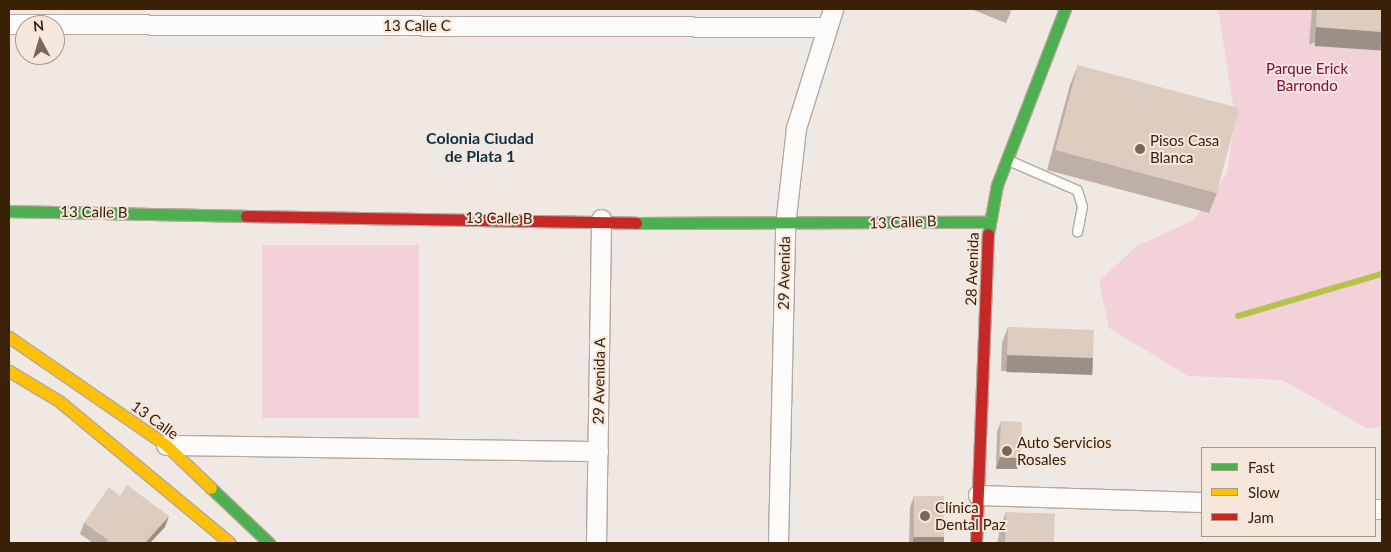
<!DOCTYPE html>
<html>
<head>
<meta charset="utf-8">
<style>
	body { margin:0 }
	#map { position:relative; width:1391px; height:552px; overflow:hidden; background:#f0e8e2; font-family:Lato,sans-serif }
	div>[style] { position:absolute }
	.green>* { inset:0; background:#f2d1d8; transform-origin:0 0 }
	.stream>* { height:6px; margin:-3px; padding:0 3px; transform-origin:3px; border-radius:3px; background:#b5c24c }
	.roads { filter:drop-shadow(1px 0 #b8a79a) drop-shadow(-1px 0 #b8a79a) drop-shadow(0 1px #b8a79a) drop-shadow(0 -1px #b8a79a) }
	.lane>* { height:9px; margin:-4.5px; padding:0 4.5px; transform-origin:4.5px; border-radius:4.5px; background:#fdfcfb }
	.street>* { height:19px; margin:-9.5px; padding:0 9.5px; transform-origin:9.5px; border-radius:9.5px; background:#fdfcfb }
	.fast>* { height:11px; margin:-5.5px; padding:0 5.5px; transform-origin:5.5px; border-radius:5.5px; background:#4caf50 }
	.slow>* { height:11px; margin:-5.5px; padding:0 5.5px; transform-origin:5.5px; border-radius:5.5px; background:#ffc107 }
	.jam>* { height:11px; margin:-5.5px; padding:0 5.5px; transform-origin:5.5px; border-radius:5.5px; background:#c62828 }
	.wall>* { inset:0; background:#beb0a6 }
	.shaded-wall>* { inset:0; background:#9b9087; transform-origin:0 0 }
	.building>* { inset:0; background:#ddcdc1; transform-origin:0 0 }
	.dots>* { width:14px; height:14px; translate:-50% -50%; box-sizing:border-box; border:2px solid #f6e7dc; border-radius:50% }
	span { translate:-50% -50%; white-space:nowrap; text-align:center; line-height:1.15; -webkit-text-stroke:4px #f6e7dc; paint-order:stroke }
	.street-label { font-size:15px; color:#3b2008 }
	.park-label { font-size:15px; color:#830a48 }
	.poi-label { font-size:15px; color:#3b2008 }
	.left { translate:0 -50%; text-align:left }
	.neighbourhood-label { font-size:16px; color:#083249; font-weight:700 }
	.frame { position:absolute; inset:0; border:10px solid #3b2008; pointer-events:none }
	.legend { position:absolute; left:1201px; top:447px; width:175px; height:90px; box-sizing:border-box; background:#f6e7dc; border:1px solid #ab9787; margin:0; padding:6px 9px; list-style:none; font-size:15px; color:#3b2008 }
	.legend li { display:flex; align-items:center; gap:10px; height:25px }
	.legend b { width:25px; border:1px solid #ab9787 }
	.north { position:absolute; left:15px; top:15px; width:50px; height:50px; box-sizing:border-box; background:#f6e7dc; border:1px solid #ab9787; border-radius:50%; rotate:354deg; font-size:14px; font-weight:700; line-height:20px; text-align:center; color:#3b2008 }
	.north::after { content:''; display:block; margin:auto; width:18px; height:22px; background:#7a6654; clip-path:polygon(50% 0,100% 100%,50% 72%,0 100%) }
</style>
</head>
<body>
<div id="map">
	<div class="green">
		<div style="clip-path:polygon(1218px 9px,1382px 9px,1382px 426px,1368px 429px,1283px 380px,1188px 376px,1109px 328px,1099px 281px,1137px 246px,1194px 220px,1227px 173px,1235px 117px)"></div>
		<div style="left:419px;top:245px;width:173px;height:157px;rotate:90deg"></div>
	</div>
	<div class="stream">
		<div style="left:1238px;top:316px;width:150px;rotate:-16.3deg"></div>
	</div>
	<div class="roads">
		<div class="lane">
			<div style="left:1008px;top:160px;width:75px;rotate:23.5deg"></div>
			<div style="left:1077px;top:190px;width:17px;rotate:73deg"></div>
			<div style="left:1082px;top:206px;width:26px;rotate:101deg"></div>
		</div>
		<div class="street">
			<div style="left:9px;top:24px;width:816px;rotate:0.21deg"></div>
			<div style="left:166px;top:445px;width:432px;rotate:0.8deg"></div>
			<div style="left:978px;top:495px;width:224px;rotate:1.8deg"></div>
			<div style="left:1375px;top:509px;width:7px"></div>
			<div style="left:596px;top:543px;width:324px;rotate:-89.1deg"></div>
			<div style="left:778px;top:543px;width:317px;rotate:-88.7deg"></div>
			<div style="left:785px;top:226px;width:99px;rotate:-83.6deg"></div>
			<div style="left:796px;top:128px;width:125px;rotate:-72.7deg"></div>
		</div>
		<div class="fast">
			<div style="left:9px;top:211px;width:237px;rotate:1.2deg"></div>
			<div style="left:636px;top:223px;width:352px;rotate:-0.2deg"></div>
			<div style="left:988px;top:234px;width:50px;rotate:-79.6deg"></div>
			<div style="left:997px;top:185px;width:189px;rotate:-68.9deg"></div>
			<div style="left:211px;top:488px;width:80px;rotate:43.5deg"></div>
		</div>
		<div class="slow">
			<div style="left:9px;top:337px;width:191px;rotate:34.5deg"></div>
			<div style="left:166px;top:445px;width:62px;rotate:43.7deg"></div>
			<div style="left:9px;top:371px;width:58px;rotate:31deg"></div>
			<div style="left:59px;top:401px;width:222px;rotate:39.7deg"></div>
		</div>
		<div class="jam">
			<div style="left:246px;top:216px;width:390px;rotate:1deg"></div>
			<div style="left:976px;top:543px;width:309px;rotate:-87.8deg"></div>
		</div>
	</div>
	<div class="wall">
		<div style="clip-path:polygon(971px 9px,1012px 9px,1006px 23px)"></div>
		<div style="clip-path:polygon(1312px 9px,1382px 9px,1309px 45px)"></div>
		<div style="clip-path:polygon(1078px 65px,1217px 193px,1209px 213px,1047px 170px,1070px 85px)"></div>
		<div style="clip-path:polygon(1008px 327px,1093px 358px,1087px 374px,1001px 371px,1002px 343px)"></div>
		<div style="clip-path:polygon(1001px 421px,1017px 469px,996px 469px,997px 432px)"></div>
		<div style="clip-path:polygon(914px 496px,942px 543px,909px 543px,910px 507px)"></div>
		<div style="clip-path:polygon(1006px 512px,1053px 543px,998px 543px,999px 532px)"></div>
		<div style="clip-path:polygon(84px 523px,165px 527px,150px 543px,93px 543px,80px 534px)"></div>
	</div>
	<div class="shaded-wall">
		<div style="left:1316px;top:27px;width:66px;height:19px;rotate:4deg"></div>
		<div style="left:1007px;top:355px;width:86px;height:17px;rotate:2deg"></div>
		<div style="clip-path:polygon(1000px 457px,1021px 458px,1017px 469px,996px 469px)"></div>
		<div style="clip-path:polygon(169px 516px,165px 527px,150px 543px,145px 543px)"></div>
		<div style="left:913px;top:537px;width:31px;height:6px"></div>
	</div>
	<div class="building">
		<div style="clip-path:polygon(1004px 9px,1012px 9px,1010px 11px)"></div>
		<div style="clip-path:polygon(1317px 9px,1382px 9px,1382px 32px,1316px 27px)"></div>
		<div style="left:1078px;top:65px;width:167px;height:88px;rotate:15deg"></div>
		<div style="left:1008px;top:327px;width:86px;height:28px;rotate:2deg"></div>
		<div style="left:1001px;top:421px;width:21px;height:36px;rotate:3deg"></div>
		<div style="clip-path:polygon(127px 485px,169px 516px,145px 543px,107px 543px,108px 540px,84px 523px,109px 487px,120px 496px)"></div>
		<div style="left:914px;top:496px;width:30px;height:41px"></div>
		<div style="left:1006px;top:512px;width:49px;height:31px;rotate:2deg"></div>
	</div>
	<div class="dots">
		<div style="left:1140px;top:149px;background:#7a6654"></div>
		<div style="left:1007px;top:451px;background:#7a6654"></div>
		<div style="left:925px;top:516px;background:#7a6654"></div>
	</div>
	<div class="street-label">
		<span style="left:417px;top:26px">13 Calle C</span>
		<span style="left:94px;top:212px;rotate:1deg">13 Calle B</span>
		<span style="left:499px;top:218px;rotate:1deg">13 Calle B</span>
		<span style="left:903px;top:222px;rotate:-2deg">13 Calle B</span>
		<span style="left:972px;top:269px;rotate:-88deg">28 Avenida</span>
		<span style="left:784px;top:273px;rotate:-89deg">29 Avenida</span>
		<span style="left:599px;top:381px;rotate:-89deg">29 Avenida A</span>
		<span style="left:155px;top:420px;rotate:36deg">13 Calle</span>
	</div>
	<div class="park-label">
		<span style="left:1307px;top:77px">Parque Erick<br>Barrondo</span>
	</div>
	<div class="poi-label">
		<span class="left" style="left:1150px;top:149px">Pisos Casa<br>Blanca</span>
		<span class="left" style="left:1017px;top:451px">Auto Servicios<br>Rosales</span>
		<span class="left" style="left:935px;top:516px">Clínica<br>Dental Paz</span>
	</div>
	<div class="neighbourhood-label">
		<span style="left:480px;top:147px">Colonia Ciudad<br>de Plata 1</span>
	</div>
	<div class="frame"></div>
	<ul class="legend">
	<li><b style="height:6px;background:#4caf50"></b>Fast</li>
	<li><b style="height:6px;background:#ffc107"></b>Slow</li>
	<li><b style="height:6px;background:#c62828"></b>Jam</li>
	</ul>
	<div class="north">N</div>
</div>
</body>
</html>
